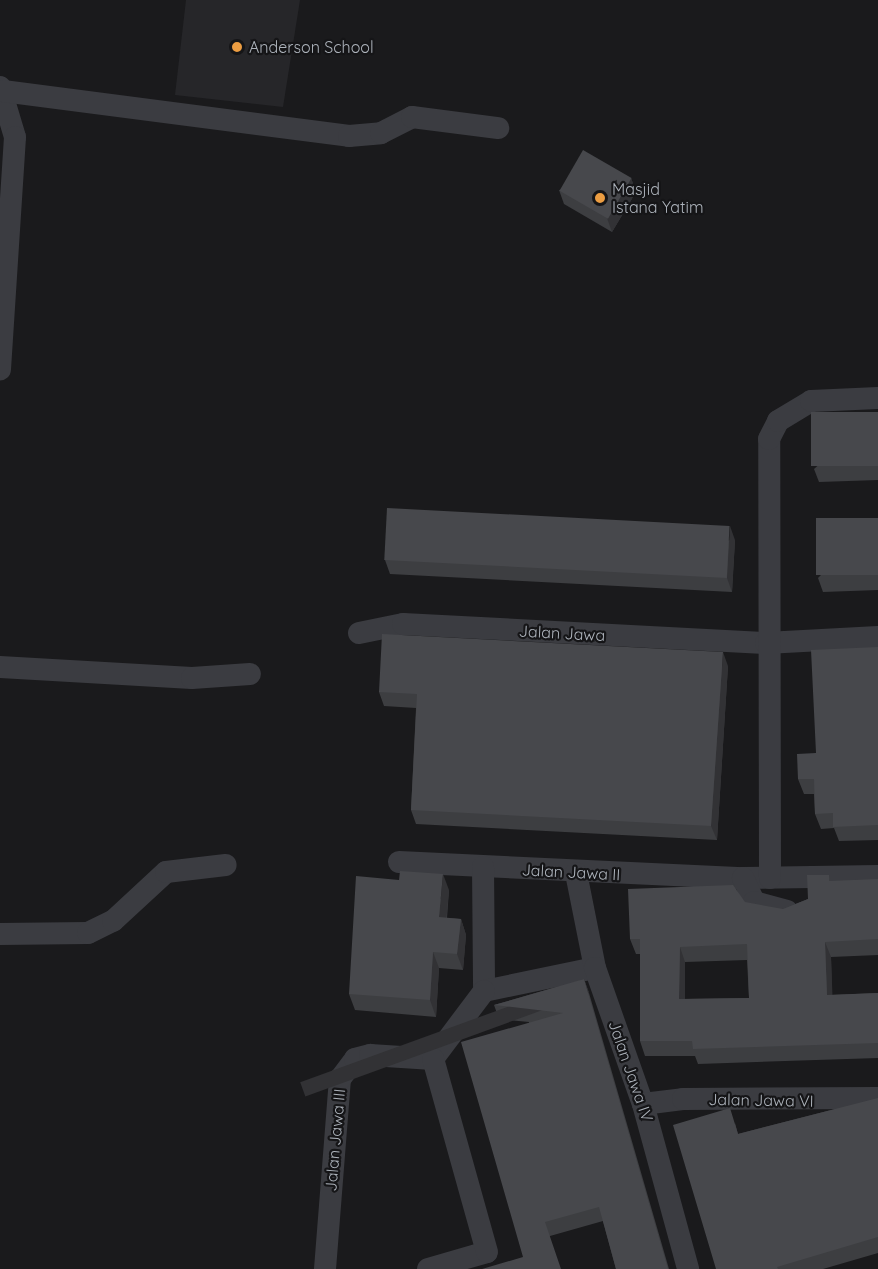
<!DOCTYPE html>
<html>
<head>
<meta charset="utf-8">
<style>
	body { margin:0 }
	#map { position:relative; width:878px; height:1269px; overflow:hidden; background:#1a1a1c; font-family:Quicksand,sans-serif }
	div>[style] { position:absolute }
	.built>* { inset:0; background:#262629 }
	.minor>* { height:22px; margin:-11px; padding:0 11px; transform-origin:11px; border-radius:11px; background:#3b3c41 }
	.wall>* { inset:0; background:#3d3e41 }
	.shaded-wall>* { inset:0; background:#323235; transform-origin:0 0 }
	.building>* { inset:0; background:#47484c; transform-origin:0 0 }
	.dots>* { width:16px; height:16px; translate:-50% -50%; box-sizing:border-box; border:3px solid #151517; border-radius:50% }
	span { translate:-50% -50%; white-space:nowrap; text-align:center; line-height:1.15; -webkit-text-stroke:4.5px #151517; paint-order:stroke }
	.poi-label { font-size:16px; color:#adb3bb }
	.left { translate:0 -50%; text-align:left }
	.street-label { font-size:16px; color:#adb3bb }
</style>
</head>
<body>
<div id="map">
	<div class="built">
		<div style="clip-path:polygon(186px 0,300px 0,283px 107px,175px 95px)"></div>
	</div>
	<div class="minor">
		<div style="left:0;top:87px;width:52px;rotate:73.3deg"></div>
		<div style="left:15px;top:137px;width:233px;rotate:93.7deg"></div>
		<div style="left:3px;top:91px;width:349px;rotate:7.4deg"></div>
		<div style="left:349px;top:136px;width:32px;rotate:-5deg"></div>
		<div style="left:381px;top:133px;width:35px;rotate:-27deg"></div>
		<div style="left:412px;top:117px;width:87px;rotate:7.3deg"></div>
		<div style="left:359px;top:633px;width:45px;rotate:-11.6deg"></div>
		<div style="left:403px;top:624px;width:363px;rotate:3deg"></div>
		<div style="left:766px;top:643px;width:112px;rotate:-3.1deg"></div>
		<div style="left:0;top:667px;width:192px;rotate:3.3deg"></div>
		<div style="left:192px;top:678px;width:58px;rotate:-3.9deg"></div>
		<div style="left:399px;top:862px;width:344px;rotate:2.7deg"></div>
		<div style="left:743px;top:878px;width:135px;rotate:-0.8deg"></div>
		<div style="left:483px;top:867px;width:124px;rotate:89.5deg"></div>
		<div style="left:484px;top:991px;width:113px;rotate:-11.7deg"></div>
		<div style="left:576px;top:873px;width:97px;rotate:78.7deg"></div>
		<div style="left:595px;top:968px;width:144px;rotate:70.6deg"></div>
		<div style="left:643px;top:1104px;width:171px;rotate:74.7deg"></div>
		<div style="left:743px;top:878px;width:26px;rotate:65deg"></div>
		<div style="left:754px;top:902px;width:34px;rotate:15deg"></div>
		<div style="left:770px;top:878px;width:439px;rotate:-90.1deg"></div>
		<div style="left:769px;top:439px;width:20px;rotate:-63deg"></div>
		<div style="left:778px;top:421px;width:39px;rotate:-31deg"></div>
		<div style="left:811px;top:401px;width:67px;rotate:-2.6deg"></div>
		<div style="left:0;top:934px;width:88px;rotate:-0.7deg"></div>
		<div style="left:88px;top:933px;width:28px;rotate:-26deg"></div>
		<div style="left:113px;top:921px;width:72px;rotate:-42.8deg"></div>
		<div style="left:166px;top:872px;width:60px;rotate:-6.7deg"></div>
		<div style="left:433px;top:1059px;width:85px;rotate:-53.1deg"></div>
		<div style="left:643px;top:1104px;width:40px;rotate:-7.1deg"></div>
		<div style="left:683px;top:1099px;width:195px;rotate:-0.3deg"></div>
		<div style="left:325px;top:1269px;width:191px;rotate:-85.5deg"></div>
		<div style="left:340px;top:1079px;width:25px;rotate:-53deg"></div>
		<div style="left:355px;top:1059px;width:16px;rotate:-15deg"></div>
		<div style="left:370px;top:1055px;width:63px;rotate:3.6deg"></div>
		<div style="left:428px;top:1269px;width:61px;rotate:-16.1deg"></div>
		<div style="left:487px;top:1252px;width:200px;rotate:-105.6deg"></div>
	</div>
	<div class="wall">
		<div style="clip-path:polygon(631px 178px,636px 192px,612px 232px,564px 204px,559px 190px)"></div>
		<div style="clip-path:polygon(878px 412px,878px 480px,819px 482px,814px 469px)"></div>
		<div style="clip-path:polygon(878px 518px,878px 590px,823px 592px,818px 578px)"></div>
		<div style="clip-path:polygon(735px 540px,732px 592px,390px 574px,385px 560px)"></div>
		<div style="clip-path:polygon(878px 647px,878px 840px,839px 841px,834px 828px,821px 829px,815px 814px,814px 794px,804px 794px,798px 779px,816px 753px)"></div>
		<div style="clip-path:polygon(728px 666px,717px 840px,416px 824px,411px 810px,416px 708px,384px 706px,379px 692px)"></div>
		<div style="clip-path:polygon(evenodd,829px 875px,831px 881px,878px 879px,878px 955px,831px 957px,832px 995px,878px 993px,878px 1058px,698px 1064px,695px 1056px,645px 1056px,640px 1041px,640px 954px,636px 954px,630px 939px,745px 902px,783px 909px,808px 899px,829px 875px,747px 960px,749px 998px,685px 999px,685px 962px,747px 960px)"></div>
		<div style="clip-path:polygon(449px 890px,447px 918px,461px 919px,466px 935px,463px 970px,439px 968px,436px 1017px,355px 1010px,349px 994px)"></div>
		<div style="clip-path:polygon(584px 979px,589px 993px,669px 1269px,616px 1269px,603px 1221px,550px 1236px,523px 1257px,529px 1022px,499px 1019px,494px 1005px)"></div>
		<div style="clip-path:polygon(878px 1098px,878px 1253px,823px 1269px,716px 1269px,735px 1123px,738px 1134px)"></div>
	</div>
	<div class="shaded-wall">
		<div style="clip-path:polygon(631px 178px,636px 192px,612px 232px,607px 218px)"></div>
		<div style="clip-path:polygon(730px 526px,735px 540px,732px 592px,727px 578px)"></div>
		<div style="clip-path:polygon(723px 652px,728px 666px,717px 840px,711px 826px)"></div>
		<div style="clip-path:polygon(443px 874px,449px 890px,445px 933px,439px 917px)"></div>
		<div style="clip-path:polygon(461px 919px,466px 935px,463px 970px,457px 954px)"></div>
		<div style="clip-path:polygon(825px 942px,831px 957px,833px 1010px,827px 995px)"></div>
		<div style="clip-path:polygon(680px 947px,685px 962px,685px 1015px,679px 999px)"></div>
		<div style="clip-path:polygon(433px 952px,439px 968px,436px 1017px,430px 1000px)"></div>
		<div style="left:584px;top:979px;width:15px;height:302px;rotate:70deg"></div>
	</div>
	<div class="building">
		<div style="left:583px;top:150px;width:56px;height:47px;rotate:30deg"></div>
		<div style="left:878px;top:412px;width:54px;height:67px;rotate:90deg"></div>
		<div style="left:387px;top:508px;width:343px;height:52px;rotate:3deg"></div>
		<div style="left:878px;top:518px;width:57px;height:62px;rotate:90deg"></div>
		<div style="clip-path:polygon(382px 634px,723px 652px,711px 826px,411px 810px,417px 694px,379px 692px)"></div>
		<div style="clip-path:polygon(878px 647px,878px 825px,833px 827px,833px 813px,815px 814px,814px 779px,798px 779px,797px 754px,816px 753px,811px 650px)"></div>
		<div style="clip-path:polygon(400px 871px,443px 874px,439px 917px,461px 919px,457px 954px,433px 952px,430px 1000px,349px 994px,356px 876px,399px 880px)"></div>
		<div style="clip-path:polygon(evenodd,807px 875px,829px 875px,829px 881px,878px 879px,878px 939px,825px 942px,827px 995px,878px 993px,878px 1043px,693px 1049px,692px 1041px,640px 1041px,640px 939px,630px 939px,628px 889px,733px 885px,745px 902px,783px 909px,808px 899px,807px 875px,747px 944px,749px 998px,679px 999px,680px 947px,747px 944px)"></div>
		<div style="clip-path:polygon(584px 979px,668px 1269px,616px 1269px,599px 1207px,545px 1222px,561px 1269px,482px 1269px,523px 1257px,461px 1042px,563px 1013px,494px 1005px)"></div>
		<div style="clip-path:polygon(878px 1098px,878px 1237px,777px 1267px,778px 1269px,716px 1269px,673px 1125px,730px 1108px,738px 1134px)"></div>
	</div>
	<div class="dots">
		<div style="left:237px;top:47px;background:#ec9d42"></div>
		<div style="left:600px;top:198px;background:#ec9d42"></div>
	</div>
	<div class="poi-label">
		<span class="left" style="left:249px;top:47px">Anderson School</span>
		<span class="left" style="left:612px;top:198px">Masjid<br>Istana Yatim</span>
	</div>
	<div class="street-label">
		<span style="left:562px;top:633px;rotate:3deg">Jalan Jawa</span>
		<span style="left:571px;top:872px;rotate:3deg">Jalan Jawa II</span>
		<span style="left:631px;top:1071px;rotate:71deg">Jalan Jawa IV</span>
		<span style="left:761px;top:1100px;rotate:1deg">Jalan Jawa VI</span>
		<span style="left:335px;top:1140px;rotate:-85deg">Jalan Jawa III</span>
	</div>
</div>
</body>
</html>
